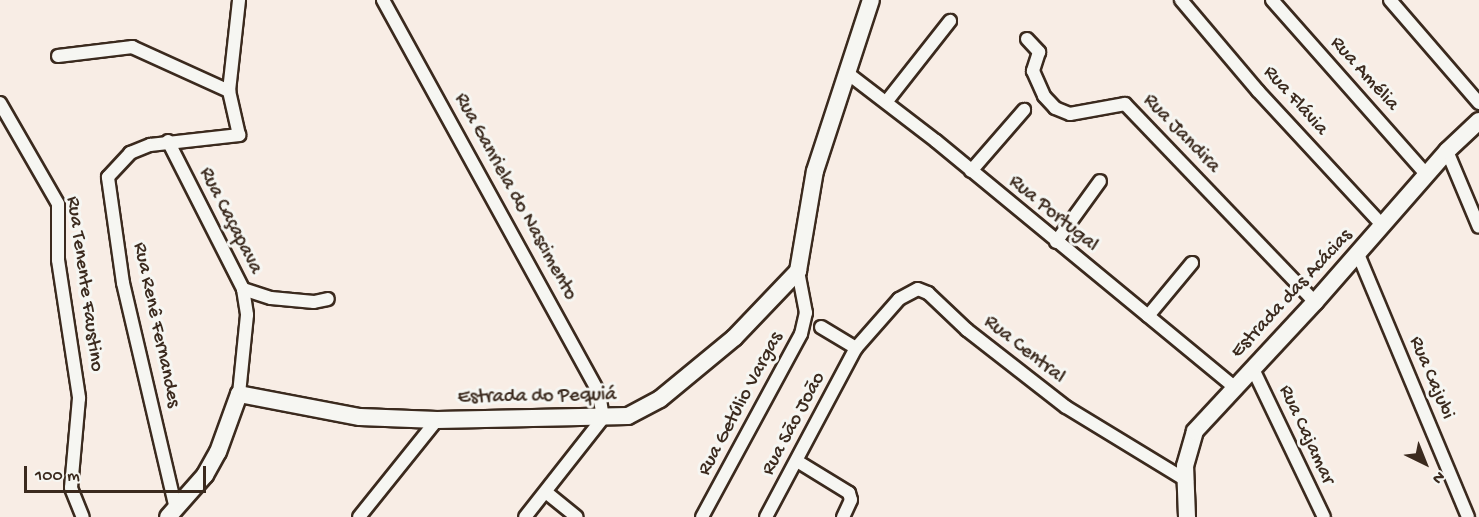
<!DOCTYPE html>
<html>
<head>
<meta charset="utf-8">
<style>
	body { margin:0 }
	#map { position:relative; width:1479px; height:517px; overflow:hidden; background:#f8ede5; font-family:"Gochi Hand",sans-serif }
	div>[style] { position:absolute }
	.roads { filter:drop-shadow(2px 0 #3b2a1e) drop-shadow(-2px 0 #3b2a1e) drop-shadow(0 2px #3b2a1e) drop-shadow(0 -2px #3b2a1e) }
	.minor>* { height:12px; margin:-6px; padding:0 6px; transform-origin:6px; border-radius:6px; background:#f6f6f2 }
	.secondary>* { height:16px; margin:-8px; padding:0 8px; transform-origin:8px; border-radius:8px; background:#f6f6f2 }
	span { translate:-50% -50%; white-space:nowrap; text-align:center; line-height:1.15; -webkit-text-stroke:6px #f6f6f2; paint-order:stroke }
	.street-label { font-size:20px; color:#3b2a1e }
	.north { position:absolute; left:1395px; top:433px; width:60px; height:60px; -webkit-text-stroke:4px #f6f6f2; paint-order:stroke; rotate:137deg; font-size:16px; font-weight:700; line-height:24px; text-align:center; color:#3b2a1e }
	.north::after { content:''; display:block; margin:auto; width:21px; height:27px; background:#3b2a1e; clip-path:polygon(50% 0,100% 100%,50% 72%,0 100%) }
	.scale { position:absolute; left:24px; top:466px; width:182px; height:27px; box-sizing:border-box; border:3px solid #3b2a1e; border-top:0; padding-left:8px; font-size:18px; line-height:21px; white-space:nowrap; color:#3b2a1e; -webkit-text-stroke:4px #f6f6f2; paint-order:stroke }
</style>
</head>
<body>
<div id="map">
	<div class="roads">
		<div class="minor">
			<div style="left:383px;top:0;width:448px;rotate:61.2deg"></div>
			<div style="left:599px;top:393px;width:25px;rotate:81deg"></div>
			<div style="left:603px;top:418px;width:126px;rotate:128.2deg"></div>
			<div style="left:1181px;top:0;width:119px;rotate:49.8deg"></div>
			<div style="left:1258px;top:91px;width:184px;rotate:47.2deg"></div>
			<div style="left:1272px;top:0;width:232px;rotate:48.5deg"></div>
			<div style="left:1390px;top:0;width:136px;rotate:49.2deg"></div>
			<div style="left:1027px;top:39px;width:18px;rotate:47deg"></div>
			<div style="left:1039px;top:52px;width:20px;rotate:108deg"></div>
			<div style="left:1033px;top:71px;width:27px;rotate:66deg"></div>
			<div style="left:1044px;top:96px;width:16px;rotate:47deg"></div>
			<div style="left:1055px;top:108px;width:16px;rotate:22deg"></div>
			<div style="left:1070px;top:114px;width:56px;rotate:-10.3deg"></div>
			<div style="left:1125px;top:104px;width:274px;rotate:46.2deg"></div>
			<div style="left:58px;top:56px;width:75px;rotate:-6.9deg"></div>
			<div style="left:132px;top:47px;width:107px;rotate:24.4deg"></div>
			<div style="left:846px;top:72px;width:113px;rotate:37.5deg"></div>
			<div style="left:936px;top:141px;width:386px;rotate:39.5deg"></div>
			<div style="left:887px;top:101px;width:102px;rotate:-51.8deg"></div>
			<div style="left:0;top:103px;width:116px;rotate:60.1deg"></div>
			<div style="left:58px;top:204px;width:56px;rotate:90deg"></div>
			<div style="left:58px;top:260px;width:140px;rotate:81.3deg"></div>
			<div style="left:79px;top:398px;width:90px;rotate:95.1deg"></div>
			<div style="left:71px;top:488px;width:31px;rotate:68deg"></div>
			<div style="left:168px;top:141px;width:166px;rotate:63.1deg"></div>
			<div style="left:243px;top:289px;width:26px;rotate:81deg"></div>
			<div style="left:247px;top:315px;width:79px;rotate:95.8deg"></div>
			<div style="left:1447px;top:151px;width:82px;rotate:67.2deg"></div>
			<div style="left:971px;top:171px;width:81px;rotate:-49deg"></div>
			<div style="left:1056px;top:242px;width:75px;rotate:-54.2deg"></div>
			<div style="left:1358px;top:254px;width:285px;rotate:67.3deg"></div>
			<div style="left:243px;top:289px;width:29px;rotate:18deg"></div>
			<div style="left:271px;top:298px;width:43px;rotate:5.3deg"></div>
			<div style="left:314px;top:302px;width:14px;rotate:-12deg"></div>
			<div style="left:1148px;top:316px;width:69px;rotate:-50.3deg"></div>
			<div style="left:821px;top:327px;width:41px;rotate:31deg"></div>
			<div style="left:1253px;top:369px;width:164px;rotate:64.4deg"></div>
			<div style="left:797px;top:461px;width:61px;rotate:31.6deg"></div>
			<div style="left:849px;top:493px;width:7px;rotate:74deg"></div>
			<div style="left:851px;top:500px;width:19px;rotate:115deg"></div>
			<div style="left:547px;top:493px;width:38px;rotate:39deg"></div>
			<div style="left:176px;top:509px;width:232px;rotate:-103.2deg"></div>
			<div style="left:123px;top:283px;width:107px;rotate:-98.1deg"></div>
			<div style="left:108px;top:177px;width:33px;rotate:-47deg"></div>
			<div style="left:130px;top:153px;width:22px;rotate:-22deg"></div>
			<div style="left:150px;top:145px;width:90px;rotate:-6.4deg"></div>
			<div style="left:239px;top:135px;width:45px;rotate:-102.8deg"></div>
			<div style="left:229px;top:91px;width:92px;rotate:-83.7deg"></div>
			<div style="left:359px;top:517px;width:124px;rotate:-51.2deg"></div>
			<div style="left:702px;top:517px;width:208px;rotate:-61.6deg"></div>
			<div style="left:801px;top:334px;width:22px;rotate:-77deg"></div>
			<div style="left:806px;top:313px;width:43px;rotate:-100.8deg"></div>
			<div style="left:766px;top:517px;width:191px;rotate:-62deg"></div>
			<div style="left:856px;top:348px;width:65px;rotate:-48.7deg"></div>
			<div style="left:899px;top:299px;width:21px;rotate:-28deg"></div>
			<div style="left:918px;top:289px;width:11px;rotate:22deg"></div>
			<div style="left:928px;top:293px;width:54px;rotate:43.5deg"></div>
			<div style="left:967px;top:330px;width:125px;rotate:37.9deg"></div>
			<div style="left:1066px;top:407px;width:142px;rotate:31.4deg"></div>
		</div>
		<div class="secondary">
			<div style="left:168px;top:517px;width:56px;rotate:-48.6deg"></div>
			<div style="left:205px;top:475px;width:26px;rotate:-61deg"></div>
			<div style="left:218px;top:452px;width:62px;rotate:-70.1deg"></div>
			<div style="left:239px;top:394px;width:123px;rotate:10.8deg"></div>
			<div style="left:360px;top:417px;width:77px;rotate:2.2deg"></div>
			<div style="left:437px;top:420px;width:191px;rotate:-1.2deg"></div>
			<div style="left:628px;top:416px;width:36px;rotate:-28deg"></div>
			<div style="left:660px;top:399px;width:96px;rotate:-39.5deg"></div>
			<div style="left:734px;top:338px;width:93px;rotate:-46.3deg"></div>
			<div style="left:798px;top:271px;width:101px;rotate:-80.4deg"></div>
			<div style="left:815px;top:171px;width:180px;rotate:-71.9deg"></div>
			<div style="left:1187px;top:517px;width:51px;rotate:-92.2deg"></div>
			<div style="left:1185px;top:466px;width:36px;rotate:-74deg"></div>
			<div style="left:1195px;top:431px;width:176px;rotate:-47.1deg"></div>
			<div style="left:1315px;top:302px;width:201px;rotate:-48.8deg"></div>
			<div style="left:1447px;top:151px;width:44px;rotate:-43.2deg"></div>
		</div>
	</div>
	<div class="street-label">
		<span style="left:1364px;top:74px;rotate:48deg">Rua Amélia</span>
		<span style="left:1295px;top:101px;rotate:48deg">Rua Flávia</span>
		<span style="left:1181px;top:134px;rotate:46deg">Rua Jandira</span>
		<span style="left:515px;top:197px;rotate:61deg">Rua Ganriela do Nascimento</span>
		<span style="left:1053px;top:214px;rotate:39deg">Rua Portugal</span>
		<span style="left:230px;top:221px;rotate:63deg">Rua Caçapava</span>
		<span style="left:84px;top:284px;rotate:82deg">Rua Tenente Faustino</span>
		<span style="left:1292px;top:294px;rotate:-47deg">Estrada das Acácias</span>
		<span style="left:156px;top:325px;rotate:78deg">Rua Renê Fernandes</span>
		<span style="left:1024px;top:350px;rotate:38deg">Rua Central</span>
		<span style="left:1431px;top:378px;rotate:67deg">Rua Cajubi</span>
		<span style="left:537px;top:397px;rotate:-1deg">Estrada do Pequiá</span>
		<span style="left:741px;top:404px;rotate:-62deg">Rua Getúlio Vargas</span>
		<span style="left:794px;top:424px;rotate:-62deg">Rua São João</span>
		<span style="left:1306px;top:435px;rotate:65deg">Rua Cajamar</span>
	</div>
	<div class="north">N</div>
	<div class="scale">100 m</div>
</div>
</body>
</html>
